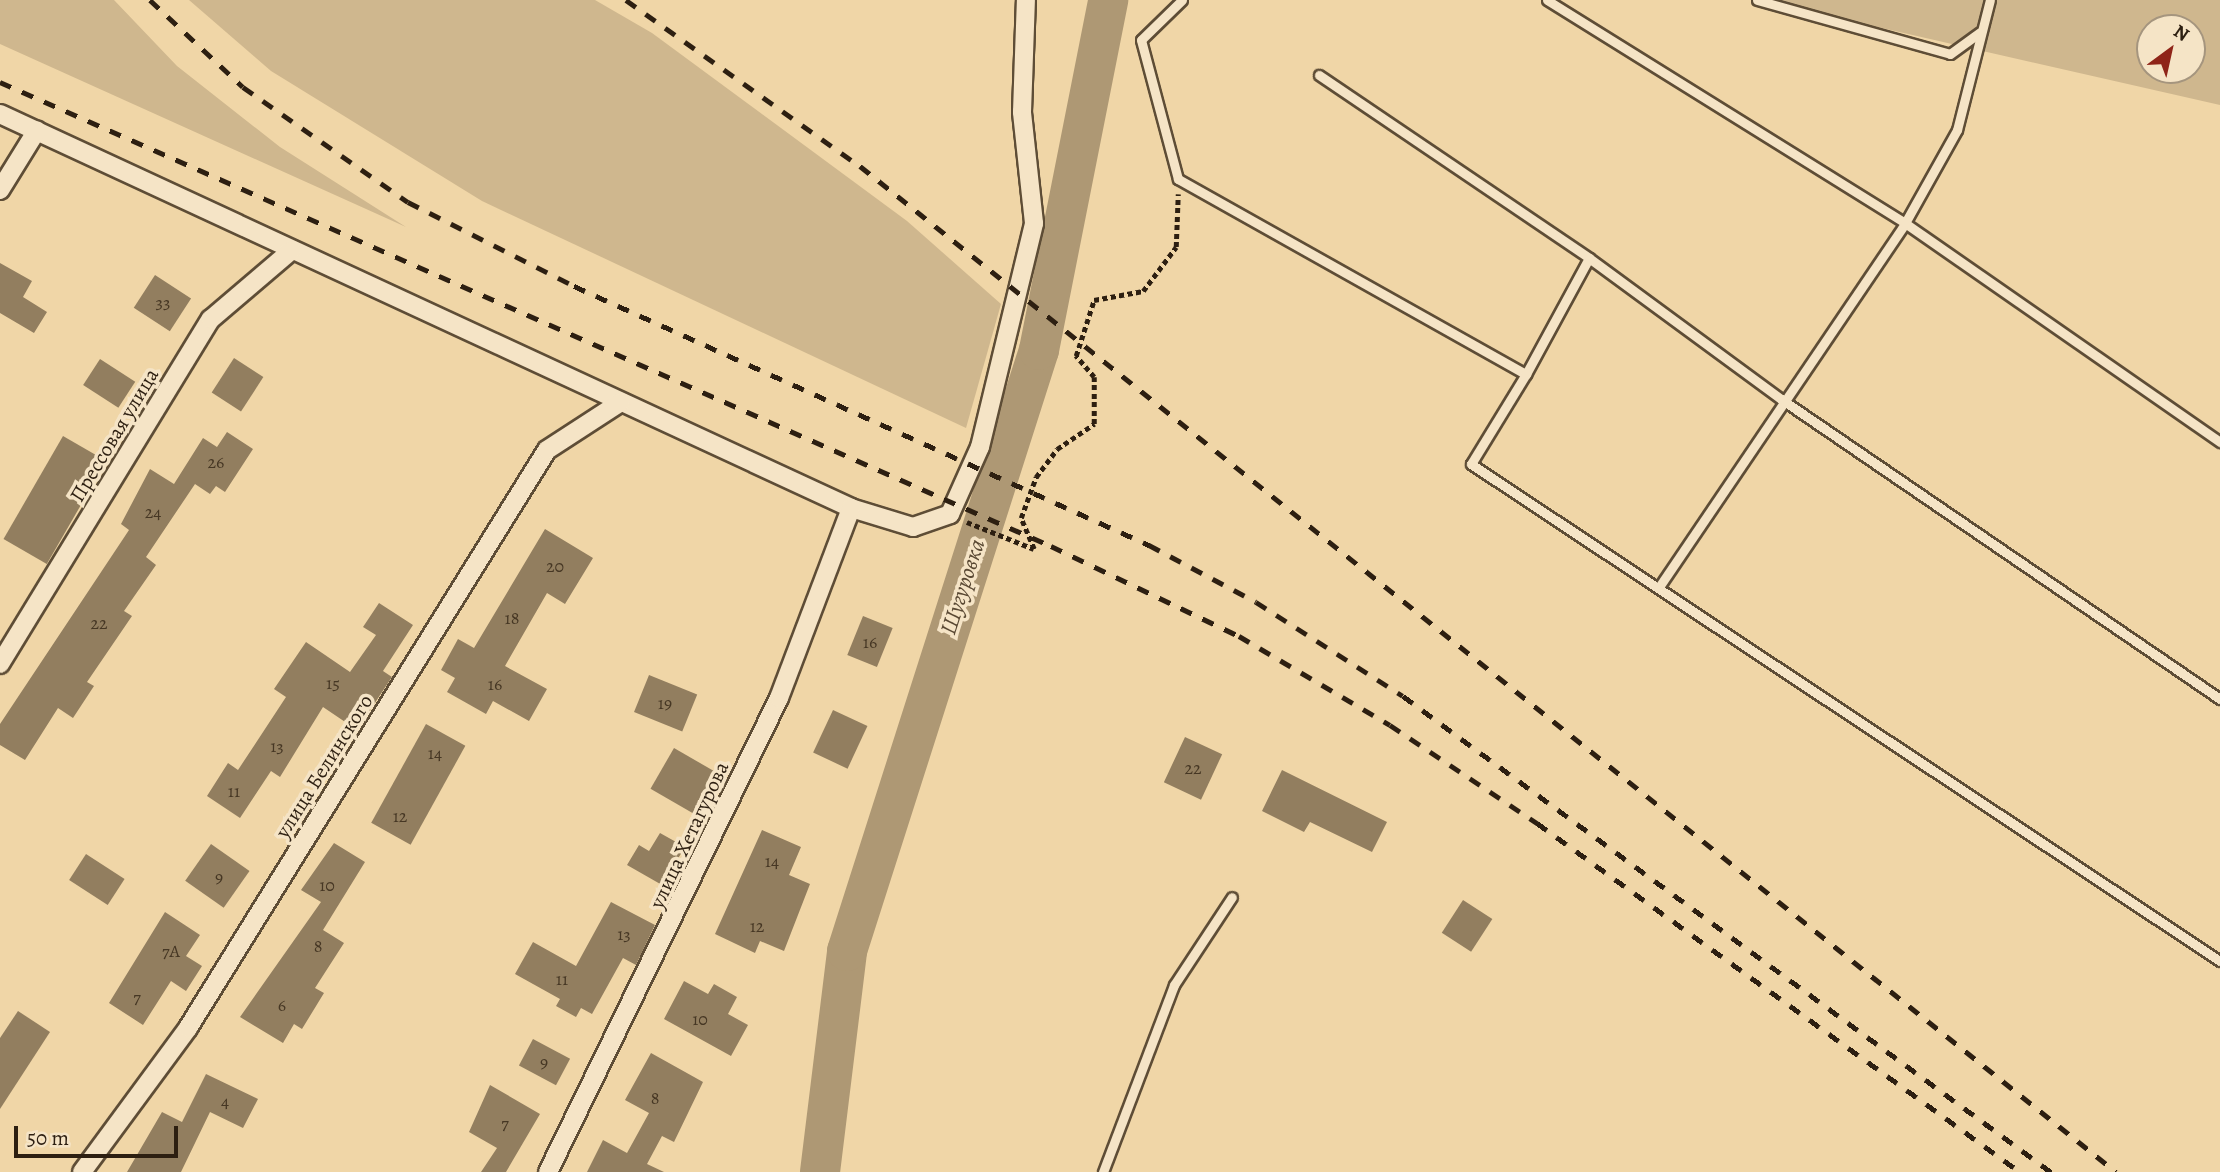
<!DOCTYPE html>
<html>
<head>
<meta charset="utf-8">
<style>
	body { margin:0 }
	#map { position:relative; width:2220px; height:1172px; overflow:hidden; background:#f0d6a7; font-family:Alegreya,serif }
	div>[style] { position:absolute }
	.green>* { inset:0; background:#cfb78e }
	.river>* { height:40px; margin:-20px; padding:0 20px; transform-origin:20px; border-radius:20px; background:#ae9874 }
	.building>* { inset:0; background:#927e5f; transform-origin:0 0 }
	.path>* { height:4.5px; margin-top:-2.25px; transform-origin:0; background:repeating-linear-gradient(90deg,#2d1f11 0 5px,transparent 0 8.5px) }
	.roads { filter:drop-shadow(2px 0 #5e4d36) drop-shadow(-2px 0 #5e4d36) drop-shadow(0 2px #5e4d36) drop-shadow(0 -2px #5e4d36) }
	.lane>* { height:9px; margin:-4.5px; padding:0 4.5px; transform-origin:4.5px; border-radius:4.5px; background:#f5e4c6 }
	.street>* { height:18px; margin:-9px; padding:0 9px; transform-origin:9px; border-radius:9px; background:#f5e4c6 }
	.rail>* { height:5px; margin-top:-2.5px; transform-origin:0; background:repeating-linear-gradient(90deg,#2d1f11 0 12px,transparent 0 24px) }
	span { translate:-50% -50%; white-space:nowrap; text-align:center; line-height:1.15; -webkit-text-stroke:7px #f5e4c6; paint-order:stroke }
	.number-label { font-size:18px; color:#463724 }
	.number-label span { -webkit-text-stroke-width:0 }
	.street-label { font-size:21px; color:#2d1f11 }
	.water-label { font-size:23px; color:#5a4934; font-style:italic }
	.north { position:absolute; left:2136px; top:14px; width:70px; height:70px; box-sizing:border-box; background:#f5e4c6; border:2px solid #a5957e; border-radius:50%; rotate:33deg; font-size:19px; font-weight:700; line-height:28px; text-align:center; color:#2d1f11 }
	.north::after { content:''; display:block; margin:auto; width:24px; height:32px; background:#8f2418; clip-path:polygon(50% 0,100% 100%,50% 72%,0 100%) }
	.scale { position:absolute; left:14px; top:1126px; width:164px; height:32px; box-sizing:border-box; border:4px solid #2d1f11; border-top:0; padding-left:9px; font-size:21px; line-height:24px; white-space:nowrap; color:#2d1f11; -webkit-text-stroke:5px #f5e4c6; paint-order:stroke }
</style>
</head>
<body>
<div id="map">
	<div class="green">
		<div style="clip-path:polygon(0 0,114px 0,177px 66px,280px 147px,406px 227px,0 44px)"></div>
		<div style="clip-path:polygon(189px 0,595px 0,652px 33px,907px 221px,1001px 304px,966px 428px,482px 201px,271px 71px)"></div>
		<div style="clip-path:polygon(evenodd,1759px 0,2220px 0,2220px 105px,1759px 0,2150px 28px,2192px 28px,2192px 70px,2150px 70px,2150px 28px)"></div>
	</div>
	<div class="river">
		<div style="left:820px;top:1172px;width:223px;rotate:-83deg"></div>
		<div style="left:847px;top:951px;width:631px;rotate:-72.28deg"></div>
		<div style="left:1039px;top:350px;width:357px;rotate:-78.8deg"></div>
	</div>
	<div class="building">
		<div style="clip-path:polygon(0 263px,32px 281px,23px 297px,47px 312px,34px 333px,0 313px)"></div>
		<div style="left:155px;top:275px;width:43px;height:39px;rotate:33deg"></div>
		<div style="left:234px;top:358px;width:35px;height:41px;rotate:33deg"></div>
		<div style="left:100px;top:359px;width:42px;height:31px;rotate:33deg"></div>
		<div style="clip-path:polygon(227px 432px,253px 449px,225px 492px,216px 486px,210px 494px,195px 484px,146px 557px,156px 565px,124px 611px,132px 616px,87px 682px,94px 686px,73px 718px,58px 708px,25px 760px,0 745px,0 724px,129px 530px,121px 524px,150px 469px,174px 484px,203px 438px,217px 447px)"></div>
		<div style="left:63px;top:436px;width:50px;height:119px;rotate:30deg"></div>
		<div style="clip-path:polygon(545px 529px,593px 558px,565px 604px,547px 593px,505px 666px,547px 689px,529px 721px,493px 701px,486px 714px,447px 692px,455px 678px,441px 670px,458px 639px,474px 648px)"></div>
		<div style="clip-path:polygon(379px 603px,413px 625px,383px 671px,392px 677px,357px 730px,323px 707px,280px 777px,271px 771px,240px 818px,207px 796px,228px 763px,238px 770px,286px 697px,274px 689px,306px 642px,350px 672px,376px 635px,363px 627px)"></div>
		<div style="left:863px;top:616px;width:32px;height:42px;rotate:22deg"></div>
		<div style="left:649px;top:675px;width:52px;height:40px;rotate:22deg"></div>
		<div style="left:833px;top:710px;width:38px;height:47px;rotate:25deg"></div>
		<div style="left:426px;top:724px;width:45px;height:113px;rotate:29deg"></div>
		<div style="left:1185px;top:737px;width:41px;height:50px;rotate:25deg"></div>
		<div style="left:674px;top:748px;width:56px;height:47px;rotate:30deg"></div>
		<div style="clip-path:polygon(1282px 770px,1387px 822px,1372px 852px,1310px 822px,1304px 832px,1262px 811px)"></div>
		<div style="clip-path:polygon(762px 830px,801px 847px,789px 875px,810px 884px,784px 951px,760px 941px,755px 953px,715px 934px)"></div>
		<div style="clip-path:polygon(660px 833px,685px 847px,662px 885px,627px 865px,639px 845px,649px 851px)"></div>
		<div style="clip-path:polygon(334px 843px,365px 862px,323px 930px,344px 943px,315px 988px,324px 993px,302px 1029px,294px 1024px,283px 1043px,240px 1017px,321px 902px,301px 890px)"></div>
		<div style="left:211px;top:844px;width:47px;height:45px;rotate:35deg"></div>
		<div style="left:86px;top:854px;width:46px;height:31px;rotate:33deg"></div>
		<div style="left:1463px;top:900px;width:35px;height:39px;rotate:33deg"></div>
		<div style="clip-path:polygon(611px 902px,655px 925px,636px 965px,623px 958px,592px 1014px,581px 1008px,576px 1017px,556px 1006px,560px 999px,515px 974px,533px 942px,576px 966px)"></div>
		<div style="clip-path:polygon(165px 912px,200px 935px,186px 956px,202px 966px,186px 991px,171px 981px,143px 1025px,109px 1003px)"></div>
		<div style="clip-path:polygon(684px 981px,708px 994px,714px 984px,737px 997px,728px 1014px,748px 1025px,731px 1056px,664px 1019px)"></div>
		<div style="clip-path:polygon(18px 1011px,50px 1032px,0 1109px,0 1038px)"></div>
		<div style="left:533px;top:1039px;width:42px;height:30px;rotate:28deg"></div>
		<div style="clip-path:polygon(651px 1053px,703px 1082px,674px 1142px,662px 1136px,647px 1164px,664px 1172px,587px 1172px,603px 1140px,627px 1153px,649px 1113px,625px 1100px)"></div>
		<div style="clip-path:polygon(206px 1074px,258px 1099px,243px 1128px,210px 1112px,181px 1172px,127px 1172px,162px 1112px,182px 1122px)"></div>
		<div style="clip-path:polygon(490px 1085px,540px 1114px,506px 1172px,481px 1172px,497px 1148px,469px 1132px)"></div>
	</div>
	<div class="path">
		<div style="left:967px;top:522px;width:72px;rotate:21.9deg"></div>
		<div style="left:1034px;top:549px;width:34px;rotate:-113deg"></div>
		<div style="left:1021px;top:518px;width:44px;rotate:-69.9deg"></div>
		<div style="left:1036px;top:477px;width:35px;rotate:-53deg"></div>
		<div style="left:1057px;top:449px;width:45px;rotate:-34deg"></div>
		<div style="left:1094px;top:424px;width:47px;rotate:-90deg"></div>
		<div style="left:1094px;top:377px;width:28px;rotate:-131deg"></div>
		<div style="left:1076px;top:356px;width:59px;rotate:-72.2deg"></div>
		<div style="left:1094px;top:300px;width:50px;rotate:-10.4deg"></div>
		<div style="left:1143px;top:291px;width:55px;rotate:-53.1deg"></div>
		<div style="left:1176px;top:247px;width:53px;rotate:-87.8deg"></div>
	</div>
	<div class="roads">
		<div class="lane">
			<div style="left:1182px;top:0;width:57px;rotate:135.7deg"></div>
			<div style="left:1141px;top:40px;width:144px;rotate:75.1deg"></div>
			<div style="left:1178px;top:179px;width:399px;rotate:29.3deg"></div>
			<div style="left:1526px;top:374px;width:105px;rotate:121.4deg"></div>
			<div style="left:1471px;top:464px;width:899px;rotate:33.57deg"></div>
			<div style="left:1547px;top:0;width:422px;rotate:31.9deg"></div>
			<div style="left:1905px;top:223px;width:384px;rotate:34.8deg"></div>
			<div style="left:1757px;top:0;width:200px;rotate:15.6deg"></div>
			<div style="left:1950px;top:54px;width:37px;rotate:-36deg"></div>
			<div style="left:1319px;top:75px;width:326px;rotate:34.1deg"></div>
			<div style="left:1589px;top:258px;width:132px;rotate:118.5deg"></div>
			<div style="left:1589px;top:258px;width:238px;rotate:36.3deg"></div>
			<div style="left:1781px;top:399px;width:532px;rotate:34.35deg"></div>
			<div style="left:1659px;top:587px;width:439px;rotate:-55.9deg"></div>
			<div style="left:1905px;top:223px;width:107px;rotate:-60.8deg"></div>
			<div style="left:1957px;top:130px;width:134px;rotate:-75.8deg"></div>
			<div style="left:1103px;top:1172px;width:200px;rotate:-69.2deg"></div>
			<div style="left:1174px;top:985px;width:105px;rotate:-56.6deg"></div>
		</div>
		<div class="street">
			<div style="left:0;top:114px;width:938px;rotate:24.84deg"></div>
			<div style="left:851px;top:508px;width:65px;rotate:17deg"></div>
			<div style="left:913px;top:527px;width:39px;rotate:-19deg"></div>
			<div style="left:950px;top:514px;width:73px;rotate:-65.9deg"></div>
			<div style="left:980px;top:447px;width:230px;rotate:-76.4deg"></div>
			<div style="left:1034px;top:223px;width:112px;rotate:-96.2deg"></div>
			<div style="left:1022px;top:112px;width:112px;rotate:-88deg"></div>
			<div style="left:0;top:190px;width:70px;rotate:-58.3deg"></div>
			<div style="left:0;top:664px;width:404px;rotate:-58.6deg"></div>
			<div style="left:211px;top:319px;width:106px;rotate:-40.4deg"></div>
			<div style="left:82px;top:1172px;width:179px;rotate:-53.6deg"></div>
			<div style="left:188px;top:1028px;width:680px;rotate:-58.16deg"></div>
			<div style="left:547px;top:450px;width:88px;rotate:-33deg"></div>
			<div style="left:548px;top:1172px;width:527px;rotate:-64.02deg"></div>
			<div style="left:779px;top:698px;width:203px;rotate:-69.2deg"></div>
		</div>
	</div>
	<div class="rail">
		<div style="left:150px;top:0;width:127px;rotate:43.1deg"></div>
		<div style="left:243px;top:87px;width:201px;rotate:34.9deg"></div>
		<div style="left:408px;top:202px;width:186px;rotate:26.8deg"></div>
		<div style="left:574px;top:286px;width:631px;rotate:24.25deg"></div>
		<div style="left:1149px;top:545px;width:121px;rotate:28deg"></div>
		<div style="left:1256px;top:602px;width:174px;rotate:32.6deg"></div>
		<div style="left:1403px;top:696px;width:804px;rotate:36.3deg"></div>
		<div style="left:626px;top:0;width:287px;rotate:35.4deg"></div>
		<div style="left:860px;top:166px;width:1609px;rotate:38.69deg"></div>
		<div style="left:0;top:82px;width:1149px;rotate:23.82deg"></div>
		<div style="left:1051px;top:546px;width:208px;rotate:25.6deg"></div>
		<div style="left:1239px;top:636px;width:175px;rotate:30.5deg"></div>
		<div style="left:1390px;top:725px;width:177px;rotate:33.7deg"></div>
		<div style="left:1537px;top:823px;width:596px;rotate:35.85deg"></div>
	</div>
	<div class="number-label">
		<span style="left:163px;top:302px">33</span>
		<span style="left:216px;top:462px">26</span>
		<span style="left:153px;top:512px">24</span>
		<span style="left:555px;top:566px">20</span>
		<span style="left:512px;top:618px">18</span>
		<span style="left:99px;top:623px">22</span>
		<span style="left:870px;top:642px">16</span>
		<span style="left:333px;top:683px">15</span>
		<span style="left:495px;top:684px">16</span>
		<span style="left:665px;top:703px">19</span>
		<span style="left:277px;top:746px">13</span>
		<span style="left:435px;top:753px">14</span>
		<span style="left:1193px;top:768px">22</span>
		<span style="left:234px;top:791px">11</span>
		<span style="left:400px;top:816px">12</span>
		<span style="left:772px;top:861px">14</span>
		<span style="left:219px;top:877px">9</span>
		<span style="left:327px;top:885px">10</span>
		<span style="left:757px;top:926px">12</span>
		<span style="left:624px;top:934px">13</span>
		<span style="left:318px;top:946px">8</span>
		<span style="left:171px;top:951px">7А</span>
		<span style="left:562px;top:979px">11</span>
		<span style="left:137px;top:997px">7</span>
		<span style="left:282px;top:1005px">6</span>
		<span style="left:700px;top:1019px">10</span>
		<span style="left:544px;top:1062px">9</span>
		<span style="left:655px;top:1098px">8</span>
		<span style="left:225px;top:1101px">4</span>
		<span style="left:505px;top:1123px">7</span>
	</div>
	<div class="street-label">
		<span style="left:114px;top:435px;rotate:-59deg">Прессовая улица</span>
		<span style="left:324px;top:766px;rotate:-58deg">улица Белинского</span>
		<span style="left:689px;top:835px;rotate:-65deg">улица Хетагурова</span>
	</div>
	<div class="water-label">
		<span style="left:963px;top:587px;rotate:-72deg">Шугуровка</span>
	</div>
	<div class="north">N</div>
	<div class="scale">50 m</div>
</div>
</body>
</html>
